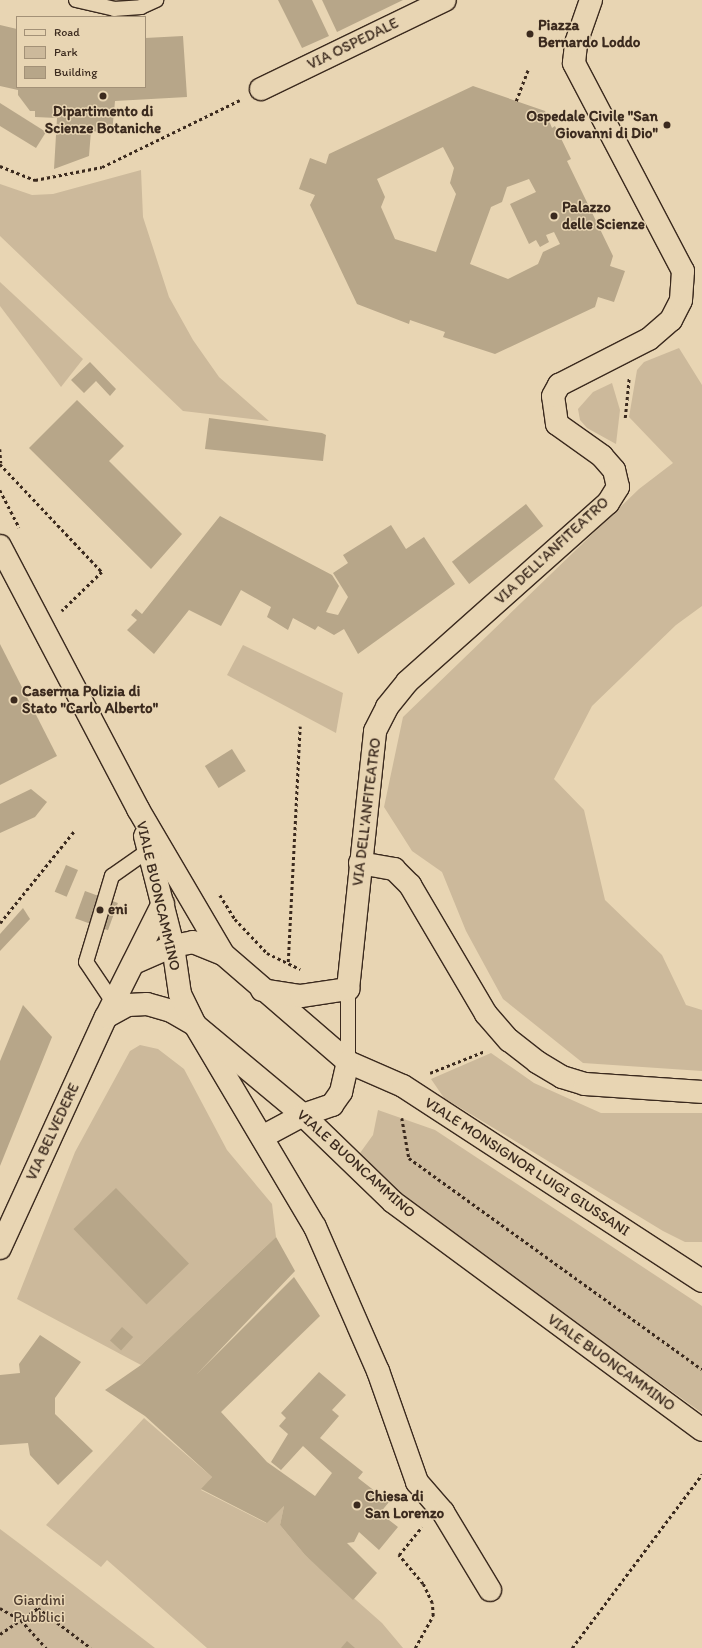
<!DOCTYPE html>
<html>
<head>
<meta charset="utf-8">
<style>
	body { margin:0 }
	#map { position:relative; width:702px; height:1648px; overflow:hidden; background:#e8d5b3; font-family:Itim,sans-serif }
	div>[style] { position:absolute }
	.green>* { inset:0; background:#ccb99b }
	.building>* { inset:0; background:#b7a689; transform-origin:0 0 }
	.path>* { height:2.5px; margin-top:-1.25px; transform-origin:0; background:repeating-linear-gradient(90deg,#3b2a1e 0 3px,transparent 0 6px) }
	.roads { filter:drop-shadow(1px 0 #3b2a1e) drop-shadow(-1px 0 #3b2a1e) drop-shadow(0 1px #3b2a1e) drop-shadow(0 -1px #3b2a1e) }
	.lane>* { height:14px; margin:-7px; padding:0 7px; transform-origin:7px; border-radius:7px; background:#e8d5b3 }
	.street>* { height:22px; margin:-11px; padding:0 11px; transform-origin:11px; border-radius:11px; background:#e8d5b3 }
	.secondary>* { height:22px; margin:-11px; padding:0 11px; transform-origin:11px; border-radius:11px; background:#e8d5b3 }
	.dots>* { width:11px; height:11px; translate:-50% -50%; box-sizing:border-box; border:2px solid #e8d5b3; border-radius:50% }
	span { translate:-50% -50%; white-space:nowrap; text-align:center; line-height:1.15; -webkit-text-stroke:3px #e8d5b3; paint-order:stroke }
	.poi-label { font-size:15px; color:#3b2a1e; font-weight:700 }
	.left { translate:0 -50%; text-align:left }
	.right { translate:-100% -50%; text-align:right }
	.street-label { font-size:15px; color:#3b2a1e }
	.park-label { font-size:15px; color:#513f31 }
	.legend { position:absolute; left:16px; top:16px; width:130px; height:72px; box-sizing:border-box; background:#e8d5b3; border:1px solid #a39177; margin:0; padding:5px 7px; list-style:none; font-size:12px; color:#3b2a1e }
	.legend li { display:flex; align-items:center; gap:8px; height:20px }
	.legend b { width:20px; border:1px solid #a39177 }
</style>
</head>
<body>
<div id="map">
	<div class="green">
		<div style="clip-path:polygon(141px 170px,143px 217px,169px 297px,193px 340px,219px 377px,269px 421px,183px 411px,0 236px,0 184px,32px 195px,53px 194px)"></div>
		<div style="clip-path:polygon(0 282px,83px 359px,61px 387px,0 306px)"></div>
		<div style="clip-path:polygon(679px 348px,702px 385px,702px 606px,676px 625px,592px 706px,554px 779px,584px 810px,605px 900px,662px 955px,686px 1005px,702px 1010px,702px 1071px,583px 1063px,503px 999px,466px 931px,442px 872px,412px 851px,384px 807px,403px 717px,639px 489px,673px 463px,629px 417px,637px 370px,644px 362px)"></div>
		<div style="clip-path:polygon(612px 383px,620px 410px,616px 444px,587px 428px,580px 420px,578px 409px,593px 392px)"></div>
		<div style="clip-path:polygon(243px 645px,343px 693px,336px 733px,227px 675px)"></div>
		<div style="clip-path:polygon(140px 1045px,158px 1049px,184px 1069px,227px 1150px,272px 1204px,276px 1237px,141px 1365px,17px 1299px,75px 1152px,130px 1051px)"></div>
		<div style="clip-path:polygon(491px 1053px,534px 1083px,601px 1113px,702px 1113px,702px 1242px,685px 1242px,663px 1231px,444px 1098px,431px 1079px)"></div>
		<div style="clip-path:polygon(378px 1110px,435px 1130px,702px 1306px,702px 1413px,409px 1203px,360px 1153px,373px 1135px)"></div>
		<div style="clip-path:polygon(144px 1418px,212px 1477px,201px 1490px,266px 1523px,284px 1506px,280px 1525px,305px 1555px,382px 1623px,403px 1648px,207px 1648px,107px 1560px,101px 1567px,46px 1525px)"></div>
		<div style="clip-path:polygon(0 1529px,24px 1547px,155px 1648px,0 1648px)"></div>
	</div>
	<div class="building">
		<div style="clip-path:polygon(278px 0,312px 0,329px 36px,302px 48px)"></div>
		<div style="clip-path:polygon(322px 0,403px 0,337px 32px)"></div>
		<div style="clip-path:polygon(0 25px,17px 29px,17px 87px,145px 87px,145px 38px,183px 36px,187px 97px,115px 101px,112px 133px,91px 131px,89px 156px,54px 169px,57px 118px,35px 117px,35px 111px,30px 111px,18px 95px,18px 90px,0 86px)"></div>
		<div style="clip-path:polygon(evenodd,473px 86px,545px 111px,552px 128px,555px 126px,571px 159px,567px 161px,613px 256px,610px 266px,625px 271px,614px 302px,598px 297px,595px 307px,495px 354px,443px 337px,445px 332px,410px 320px,409px 324px,357px 304px,310px 205px,315px 195px,299px 189px,310px 158px,326px 164px,329px 154px,473px 86px,443px 147px,454px 168px,450px 183px,456px 194px,436px 252px,395px 239px,381px 207px,385px 197px,377px 179px,443px 147px,473px 86px,529px 179px,536px 192px,510px 204px,529px 244px,536px 240px,540px 247px,549px 242px,546px 235px,554px 232px,560px 244px,543px 252px,538px 264px,508px 279px,470px 264px,491px 207px,502px 202px,507px 187px,529px 179px)"></div>
		<div style="clip-path:polygon(0 103px,46px 132px,36px 148px,0 126px)"></div>
		<div style="clip-path:polygon(90px 362px,116px 389px,110px 396px,96px 381px,84px 393px,71px 380px)"></div>
		<div style="clip-path:polygon(77px 400px,124px 446px,109px 461px,182px 534px,151px 569px,29px 448px)"></div>
		<div style="clip-path:polygon(209px 418px,322px 433px,326px 435px,323px 461px,205px 449px)"></div>
		<div style="left:526px;top:504px;width:28px;height:94px;rotate:52deg"></div>
		<div style="clip-path:polygon(220px 516px,332px 575px,339px 586px,326px 612px,329px 613px,338px 615px,348px 597px,333px 573px,348px 563px,343px 555px,391px 525px,406px 549px,424px 537px,455px 584px,358px 654px,344px 629px,334px 635px,318px 626px,315px 630px,293px 618px,288px 630px,267px 617px,271px 607px,241px 590px,221px 626px,189px 610px,154px 654px,127px 630px,137px 620px,131px 615px,136px 609px,142px 614px)"></div>
		<div style="clip-path:polygon(0 644px,57px 756px,0 785px)"></div>
		<div style="left:232px;top:749px;width:26px;height:32px;rotate:58deg"></div>
		<div style="clip-path:polygon(31px 789px,47px 802px,35px 817px,0 833px,0 804px)"></div>
		<div style="left:66px;top:865px;width:13px;height:29px;rotate:23deg"></div>
		<div style="left:85px;top:891px;width:35px;height:29px;rotate:20deg"></div>
		<div style="clip-path:polygon(23px 908px,30px 919px,0 951px,0 934px)"></div>
		<div style="clip-path:polygon(23px 1005px,52px 1037px,0 1166px,0 1061px)"></div>
		<div style="left:116px;top:1188px;width:105px;height:59px;rotate:46deg"></div>
		<div style="clip-path:polygon(276px 1237px,295px 1271px,196px 1375px,294px 1277px,320px 1316px,221px 1412px,267px 1462px,315px 1496px,332px 1473px,303px 1446px,281px 1470px,271px 1462px,288px 1434px,279px 1426px,286px 1418px,281px 1413px,319px 1372px,346px 1395px,332px 1410px,339px 1416px,320px 1438px,363px 1472px,358px 1478px,389px 1502px,380px 1513px,398px 1527px,379px 1550px,359px 1532px,354px 1542px,347px 1543px,377px 1573px,353px 1600px,305px 1555px,280px 1525px,284px 1506px,267px 1523px,201px 1489px,212px 1477px,145px 1416px,105px 1390px,141px 1365px)"></div>
		<div style="left:122px;top:1327px;width:15px;height:18px;rotate:42deg"></div>
		<div style="clip-path:polygon(40px 1335px,81px 1362px,55px 1398px,55px 1414px,93px 1451px,58px 1485px,30px 1455px,28px 1443px,0 1445px,0 1375px,20px 1373px,19px 1364px)"></div>
		<div style="clip-path:polygon(347px 1641px,355px 1648px,341px 1648px)"></div>
	</div>
	<div class="path">
		<div style="left:516px;top:101px;width:33px;rotate:-69deg"></div>
		<div style="left:0;top:166px;width:38px;rotate:22deg"></div>
		<div style="left:35px;top:180px;width:68px;rotate:-11deg"></div>
		<div style="left:102px;top:167px;width:153px;rotate:-25.9deg"></div>
		<div style="left:625px;top:418px;width:40px;rotate:-84.3deg"></div>
		<div style="left:0;top:449px;width:14px;rotate:86deg"></div>
		<div style="left:0;top:464px;width:149px;rotate:46.6deg"></div>
		<div style="left:102px;top:572px;width:56px;rotate:135.7deg"></div>
		<div style="left:0;top:490px;width:42px;rotate:62.8deg"></div>
		<div style="left:220px;top:895px;width:28px;rotate:58deg"></div>
		<div style="left:235px;top:919px;width:47px;rotate:46.7deg"></div>
		<div style="left:267px;top:953px;width:37px;rotate:26deg"></div>
		<div style="left:0;top:923px;width:119px;rotate:-51.1deg"></div>
		<div style="left:288px;top:962px;width:236px;rotate:-87.1deg"></div>
		<div style="left:430px;top:1073px;width:59px;rotate:-21.8deg"></div>
		<div style="left:402px;top:1118px;width:41px;rotate:80.1deg"></div>
		<div style="left:409px;top:1158px;width:361px;rotate:35.8deg"></div>
		<div style="left:0;top:1608px;width:24px;rotate:30deg"></div>
		<div style="left:21px;top:1620px;width:38px;rotate:48deg"></div>
		<div style="left:0;top:1634px;width:46px;rotate:-34.4deg"></div>
		<div style="left:38px;top:1608px;width:66px;rotate:37deg"></div>
		<div style="left:415px;top:1648px;width:37px;rotate:-61deg"></div>
		<div style="left:433px;top:1616px;width:13px;rotate:-94deg"></div>
		<div style="left:432px;top:1603px;width:21px;rotate:-115deg"></div>
		<div style="left:423px;top:1584px;width:38px;rotate:-130deg"></div>
		<div style="left:399px;top:1555px;width:36px;rotate:-51deg"></div>
		<div style="left:572px;top:1648px;width:217px;rotate:-53.2deg"></div>
	</div>
	<div class="roads">
		<div class="lane">
			<div style="left:76px;top:0;width:39px;rotate:13deg"></div>
			<div style="left:114px;top:9px;width:27px;rotate:-4deg"></div>
			<div style="left:141px;top:7px;width:17px;rotate:-25deg"></div>
			<div style="left:348px;top:989px;width:73px;rotate:90deg"></div>
			<div style="left:113px;top:1002px;width:48px;rotate:-124deg"></div>
			<div style="left:86px;top:962px;width:90px;rotate:-73.2deg"></div>
			<div style="left:112px;top:876px;width:45px;rotate:-35.1deg"></div>
		</div>
		<div class="street">
			<div style="left:261px;top:89px;width:204px;rotate:-25.8deg"></div>
			<div style="left:360px;top:863px;width:35px;rotate:10deg"></div>
			<div style="left:394px;top:869px;width:23px;rotate:45deg"></div>
			<div style="left:410px;top:885px;width:150px;rotate:59.5deg"></div>
			<div style="left:486px;top:1014px;width:35px;rotate:49deg"></div>
			<div style="left:509px;top:1040px;width:36px;rotate:38deg"></div>
			<div style="left:537px;top:1062px;width:29px;rotate:31deg"></div>
			<div style="left:562px;top:1077px;width:24px;rotate:17deg"></div>
			<div style="left:585px;top:1084px;width:117px;rotate:3.9deg"></div>
			<div style="left:134px;top:963px;width:43px;rotate:-23.6deg"></div>
			<div style="left:106px;top:1017px;width:25px;rotate:-29deg"></div>
			<div style="left:128px;top:1005px;width:19px;rotate:-3deg"></div>
			<div style="left:147px;top:1004px;width:25px;rotate:16deg"></div>
			<div style="left:171px;top:1011px;width:28px;rotate:30deg"></div>
			<div style="left:195px;top:1025px;width:235px;rotate:59.3deg"></div>
			<div style="left:315px;top:1227px;width:157px;rotate:66.4deg"></div>
			<div style="left:378px;top:1371px;width:118px;rotate:70.6deg"></div>
			<div style="left:417px;top:1482px;width:40px;rotate:49deg"></div>
			<div style="left:443px;top:1512px;width:91px;rotate:58.9deg"></div>
			<div style="left:262px;top:1137px;width:47px;rotate:-28.2deg"></div>
			<div style="left:0;top:1248px;width:254px;rotate:-65.4deg"></div>
			<div style="left:106px;top:1017px;width:127px;rotate:-63.4deg"></div>
		</div>
		<div class="secondary">
			<div style="left:0;top:546px;width:297px;rotate:62.3deg"></div>
			<div style="left:138px;top:809px;width:168px;rotate:59.6deg"></div>
			<div style="left:223px;top:954px;width:165px;rotate:40.8deg"></div>
			<div style="left:348px;top:1062px;width:60px;rotate:23.6deg"></div>
			<div style="left:403px;top:1086px;width:357px;rotate:33.1deg"></div>
			<div style="left:145px;top:836px;width:114px;rotate:75.7deg"></div>
			<div style="left:173px;top:946px;width:49px;rotate:81.7deg"></div>
			<div style="left:180px;top:994px;width:34px;rotate:64deg"></div>
			<div style="left:195px;top:1025px;width:141px;rotate:39.8deg"></div>
			<div style="left:303px;top:1115px;width:125px;rotate:44deg"></div>
			<div style="left:393px;top:1202px;width:384px;rotate:36.4deg"></div>
			<div style="left:173px;top:946px;width:20px;rotate:-11deg"></div>
			<div style="left:193px;top:942px;width:32px;rotate:22deg"></div>
			<div style="left:262px;top:990px;width:39px;rotate:9deg"></div>
			<div style="left:301px;top:996px;width:48px;rotate:-8.5deg"></div>
			<div style="left:348px;top:989px;width:259px;rotate:-84deg"></div>
			<div style="left:375px;top:731px;width:27px;rotate:-63deg"></div>
			<div style="left:387px;top:707px;width:32px;rotate:-51deg"></div>
			<div style="left:407px;top:682px;width:269px;rotate:-41.7deg"></div>
			<div style="left:608px;top:503px;width:19px;rotate:-58deg"></div>
			<div style="left:618px;top:487px;width:17px;rotate:-103deg"></div>
			<div style="left:614px;top:470px;width:18px;rotate:-131deg"></div>
			<div style="left:602px;top:456px;width:55px;rotate:-144.6deg"></div>
			<div style="left:557px;top:424px;width:28px;rotate:-98deg"></div>
			<div style="left:553px;top:396px;width:13px;rotate:-61deg"></div>
			<div style="left:559px;top:385px;width:101px;rotate:-27.1deg"></div>
			<div style="left:649px;top:339px;width:29px;rotate:-41deg"></div>
			<div style="left:671px;top:320px;width:22px;rotate:-63deg"></div>
			<div style="left:681px;top:300px;width:29px;rotate:-86deg"></div>
			<div style="left:683px;top:271px;width:235px;rotate:-117.7deg"></div>
			<div style="left:574px;top:63px;width:20px;rotate:-84deg"></div>
			<div style="left:576px;top:43px;width:46px;rotate:-70.8deg"></div>
			<div style="left:303px;top:1115px;width:31px;rotate:-19deg"></div>
			<div style="left:332px;top:1105px;width:16px;rotate:-55deg"></div>
			<div style="left:341px;top:1092px;width:31px;rotate:-77deg"></div>
		</div>
	</div>
	<div class="dots">
		<div style="left:530px;top:34px;background:#3b2a1e"></div>
		<div style="left:103px;top:96px;background:#3b2a1e"></div>
		<div style="left:667px;top:125px;background:#3b2a1e"></div>
		<div style="left:554px;top:216px;background:#3b2a1e"></div>
		<div style="left:14px;top:700px;background:#3b2a1e"></div>
		<div style="left:100px;top:910px;background:#3b2a1e"></div>
		<div style="left:357px;top:1505px;background:#3b2a1e"></div>
	</div>
	<div class="poi-label">
		<span class="left" style="left:538px;top:34px">Piazza<br>Bernardo Loddo</span>
		<span style="left:103px;top:120px">Dipartimento di<br>Scienze Botaniche</span>
		<span class="right" style="left:658px;top:125px">Ospedale Civile "San<br>Giovanni di Dio"</span>
		<span class="left" style="left:562px;top:216px">Palazzo<br>delle Scienze</span>
		<span class="left" style="left:22px;top:700px">Caserma Polizia di<br>Stato "Carlo Alberto"</span>
		<span class="left" style="left:108px;top:910px">eni</span>
		<span class="left" style="left:365px;top:1505px">Chiesa di<br>San Lorenzo</span>
	</div>
	<div class="street-label">
		<span style="left:353px;top:44px;rotate:-26deg">VIA OSPEDALE</span>
		<span style="left:552px;top:551px;rotate:-43deg">VIA DELL'ANFITEATRO</span>
		<span style="left:367px;top:812px;rotate:-83deg">VIA DELL'ANFITEATRO</span>
		<span style="left:158px;top:896px;rotate:77deg">VIALE BUONCAMMINO</span>
		<span style="left:53px;top:1132px;rotate:-65deg">VIA BELVEDERE</span>
		<span style="left:356px;top:1164px;rotate:42deg">VIALE BUONCAMMINO</span>
		<span style="left:527px;top:1167px;rotate:33deg">VIALE MONSIGNOR LUIGI GIUSSANI</span>
		<span style="left:611px;top:1363px;rotate:36deg">VIALE BUONCAMMINO</span>
	</div>
	<div class="park-label">
		<span style="left:39px;top:1609px">Giardini<br>Pubblici</span>
	</div>
	<ul class="legend">
	<li><b style="height:5px;background:#e8d5b3"></b>Road</li>
	<li><b style="height:11px;background:#ccb99b"></b>Park</li>
	<li><b style="height:11px;background:#b7a689"></b>Building</li>
	</ul>
</div>
</body>
</html>
